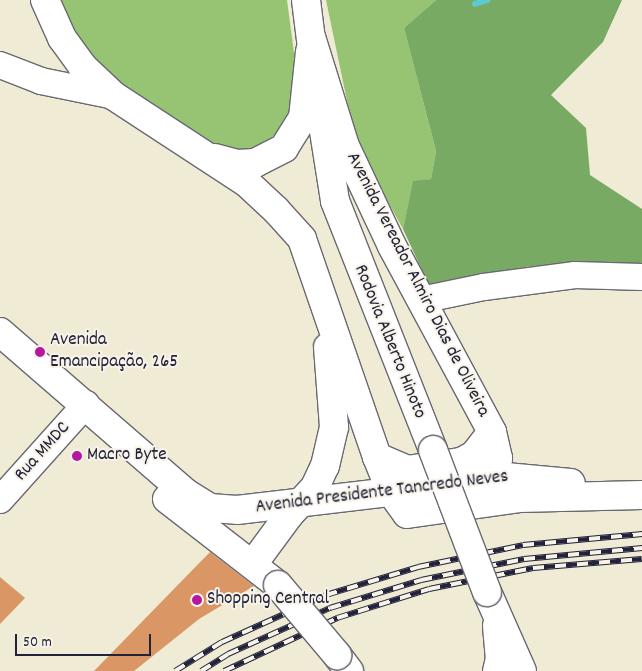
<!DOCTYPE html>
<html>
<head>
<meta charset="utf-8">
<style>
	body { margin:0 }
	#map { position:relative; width:642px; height:671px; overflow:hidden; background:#f0ebd5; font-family:Dekko,sans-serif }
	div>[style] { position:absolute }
	.green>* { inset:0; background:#97c472 }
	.forest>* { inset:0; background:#79aa64 }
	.stream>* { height:5.5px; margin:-2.75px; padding:0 2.75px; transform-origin:2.75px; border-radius:2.75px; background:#5dcad2 }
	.building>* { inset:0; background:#da9665 }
	.roads { filter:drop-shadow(1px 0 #6a6871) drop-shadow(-1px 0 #6a6871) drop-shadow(0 1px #6a6871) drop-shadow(0 -1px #6a6871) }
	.minor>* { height:26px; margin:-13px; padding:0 13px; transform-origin:13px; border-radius:13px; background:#fff }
	.major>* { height:28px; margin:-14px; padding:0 14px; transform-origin:14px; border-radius:14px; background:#fff }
	.rail>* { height:5.5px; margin-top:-2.75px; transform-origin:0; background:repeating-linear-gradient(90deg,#f7f3e8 0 11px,#22223b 0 22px); box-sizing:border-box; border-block:1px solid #22223b }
	.bridges { filter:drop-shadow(1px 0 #6a6871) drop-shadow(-1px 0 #6a6871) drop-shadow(0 1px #6a6871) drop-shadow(0 -1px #6a6871) }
	.major-bridge>* { height:28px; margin:-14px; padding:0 14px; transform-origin:14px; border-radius:14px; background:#fff }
	.dots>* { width:14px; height:14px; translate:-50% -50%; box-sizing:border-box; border:2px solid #f7f3e8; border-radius:50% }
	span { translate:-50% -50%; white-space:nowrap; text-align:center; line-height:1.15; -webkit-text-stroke:4px #f7f3e8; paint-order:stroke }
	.street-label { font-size:19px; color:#22223b }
	.poi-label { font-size:19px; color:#22223b }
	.left { translate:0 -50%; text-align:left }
	.scale { position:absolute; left:15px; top:634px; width:136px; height:22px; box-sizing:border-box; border:2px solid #22223b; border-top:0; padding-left:6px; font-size:15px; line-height:18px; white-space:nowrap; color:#22223b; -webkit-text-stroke:4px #f7f3e8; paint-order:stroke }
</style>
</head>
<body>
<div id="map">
	<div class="green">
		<div style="clip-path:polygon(60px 0,287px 0,296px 68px,288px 123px,266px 142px,249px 151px,213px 148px,108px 84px,81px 54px)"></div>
		<div style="clip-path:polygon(326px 0,436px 0,404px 28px,436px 151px,431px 179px,413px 182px,403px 229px,356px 144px)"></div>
	</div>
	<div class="forest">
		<div style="clip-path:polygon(436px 0,622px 0,603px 42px,551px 95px,586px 128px,590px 175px,642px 209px,642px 264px,576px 262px,525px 267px,444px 287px,428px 283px,403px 229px,413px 181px,431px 179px,436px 151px,404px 28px)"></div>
	</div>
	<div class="stream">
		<div style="left:475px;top:4px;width:13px;rotate:-18deg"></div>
	</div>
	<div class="building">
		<div style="clip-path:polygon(210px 552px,254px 586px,199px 619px,134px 671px,94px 671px)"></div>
		<div style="clip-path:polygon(0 577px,25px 598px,0 624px)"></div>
	</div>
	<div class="roads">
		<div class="minor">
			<div style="left:0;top:65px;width:44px;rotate:21.3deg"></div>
			<div style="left:41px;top:81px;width:75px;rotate:11.6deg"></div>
			<div style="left:421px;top:300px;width:64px;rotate:-11.7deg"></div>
			<div style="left:484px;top:287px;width:92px;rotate:-7.5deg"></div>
			<div style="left:575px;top:275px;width:67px;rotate:1.7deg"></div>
			<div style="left:0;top:500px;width:129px;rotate:-48.1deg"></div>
		</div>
		<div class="major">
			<div style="left:45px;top:0;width:42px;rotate:65.9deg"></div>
			<div style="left:62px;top:38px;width:34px;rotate:54deg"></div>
			<div style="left:82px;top:66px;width:44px;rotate:43.2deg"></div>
			<div style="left:114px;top:96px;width:159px;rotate:33.2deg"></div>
			<div style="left:247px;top:183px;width:40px;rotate:43deg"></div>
			<div style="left:276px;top:210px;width:39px;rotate:48deg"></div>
			<div style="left:302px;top:239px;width:231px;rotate:71deg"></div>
			<div style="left:377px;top:457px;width:38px;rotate:68deg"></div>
			<div style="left:391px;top:492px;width:27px;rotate:54deg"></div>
			<div style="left:407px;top:514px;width:113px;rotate:-8.1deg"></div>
			<div style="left:519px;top:498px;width:123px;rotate:-1.4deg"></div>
			<div style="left:306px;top:0;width:56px;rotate:82.9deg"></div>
			<div style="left:311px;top:37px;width:114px;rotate:72.7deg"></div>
			<div style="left:345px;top:146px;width:110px;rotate:64.8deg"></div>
			<div style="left:392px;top:246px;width:211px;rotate:61.7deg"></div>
			<div style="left:492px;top:432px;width:27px;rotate:77deg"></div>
			<div style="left:498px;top:458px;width:18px;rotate:99deg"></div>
			<div style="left:495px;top:476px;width:18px;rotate:119deg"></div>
			<div style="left:320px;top:106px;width:96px;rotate:81deg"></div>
			<div style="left:335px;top:201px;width:268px;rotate:68.5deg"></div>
			<div style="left:215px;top:158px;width:23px;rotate:15deg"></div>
			<div style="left:237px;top:164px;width:18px;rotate:-3deg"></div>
			<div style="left:255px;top:163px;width:33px;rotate:-27deg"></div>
			<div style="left:284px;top:148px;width:36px;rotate:-58deg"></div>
			<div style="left:303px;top:118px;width:67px;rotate:-84deg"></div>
			<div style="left:0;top:332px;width:246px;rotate:40.9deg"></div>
			<div style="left:186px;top:493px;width:28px;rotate:32deg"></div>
			<div style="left:210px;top:508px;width:27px;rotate:4deg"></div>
			<div style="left:237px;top:510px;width:155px;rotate:-6.7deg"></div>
			<div style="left:391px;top:492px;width:105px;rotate:-8.7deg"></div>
			<div style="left:495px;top:476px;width:76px;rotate:5.3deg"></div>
			<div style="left:377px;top:457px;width:33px;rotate:23deg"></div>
			<div style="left:407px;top:470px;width:55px;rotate:-8.4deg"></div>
			<div style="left:461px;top:462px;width:15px;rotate:-28deg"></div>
			<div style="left:474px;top:455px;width:29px;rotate:-52deg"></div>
			<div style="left:167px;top:499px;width:140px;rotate:37.8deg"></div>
			<div style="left:253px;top:564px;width:61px;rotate:-53.7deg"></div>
			<div style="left:289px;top:515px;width:38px;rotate:-47deg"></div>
			<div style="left:315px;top:487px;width:23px;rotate:-65deg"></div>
			<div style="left:325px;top:466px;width:40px;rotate:-77deg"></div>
			<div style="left:334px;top:427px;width:80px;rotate:-94.3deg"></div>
			<div style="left:487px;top:592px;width:86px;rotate:66.1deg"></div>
			<div style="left:497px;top:626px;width:33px;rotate:85deg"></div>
			<div style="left:500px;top:659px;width:12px;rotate:104deg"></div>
			<div style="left:337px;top:655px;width:20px;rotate:53deg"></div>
		</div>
	</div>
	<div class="rail">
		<div style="left:175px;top:671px;width:55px;rotate:-31.7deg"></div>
		<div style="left:222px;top:642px;width:114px;rotate:-24.3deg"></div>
		<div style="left:326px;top:595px;width:96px;rotate:-16.9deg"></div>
		<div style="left:418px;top:567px;width:107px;rotate:-11.8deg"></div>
		<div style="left:523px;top:545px;width:120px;rotate:-5.3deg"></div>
		<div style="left:201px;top:671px;width:32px;rotate:-32deg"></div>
		<div style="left:228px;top:654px;width:112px;rotate:-24.3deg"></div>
		<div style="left:330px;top:608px;width:95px;rotate:-17.1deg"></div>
		<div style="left:421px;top:580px;width:105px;rotate:-11.5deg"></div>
		<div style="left:524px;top:559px;width:119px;rotate:-5.3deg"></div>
		<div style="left:224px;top:671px;width:125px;rotate:-25.1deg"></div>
		<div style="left:337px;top:618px;width:96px;rotate:-17.5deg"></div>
		<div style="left:429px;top:589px;width:106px;rotate:-11.4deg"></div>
		<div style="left:533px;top:568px;width:109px;rotate:-4.7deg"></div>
	</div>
	<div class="bridges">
		<div class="major-bridge">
			<div style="left:433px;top:450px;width:152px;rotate:69.2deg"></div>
			<div style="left:278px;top:585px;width:92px;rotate:49.9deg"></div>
		</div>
	</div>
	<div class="dots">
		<div style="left:40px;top:352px;background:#b5179e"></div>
		<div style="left:77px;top:456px;background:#b5179e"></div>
		<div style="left:197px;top:600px;background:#b5179e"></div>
	</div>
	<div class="street-label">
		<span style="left:417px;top:285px;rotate:63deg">Avenida Vereador Almiro Dias de Oliveira</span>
		<span style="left:389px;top:342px;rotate:68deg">Rodovia Alberto Hinoto</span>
		<span style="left:43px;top:452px;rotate:-48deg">Rua MMDC</span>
		<span style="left:382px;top:493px;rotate:-7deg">Avenida Presidente Tancredo Neves</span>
	</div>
	<div class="poi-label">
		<span class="left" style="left:50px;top:352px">Avenida<br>Emancipação, 265</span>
		<span class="left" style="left:87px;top:456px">Macro Byte</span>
		<span class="left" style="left:207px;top:600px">Shopping Central</span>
	</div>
	<div class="scale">50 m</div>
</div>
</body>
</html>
